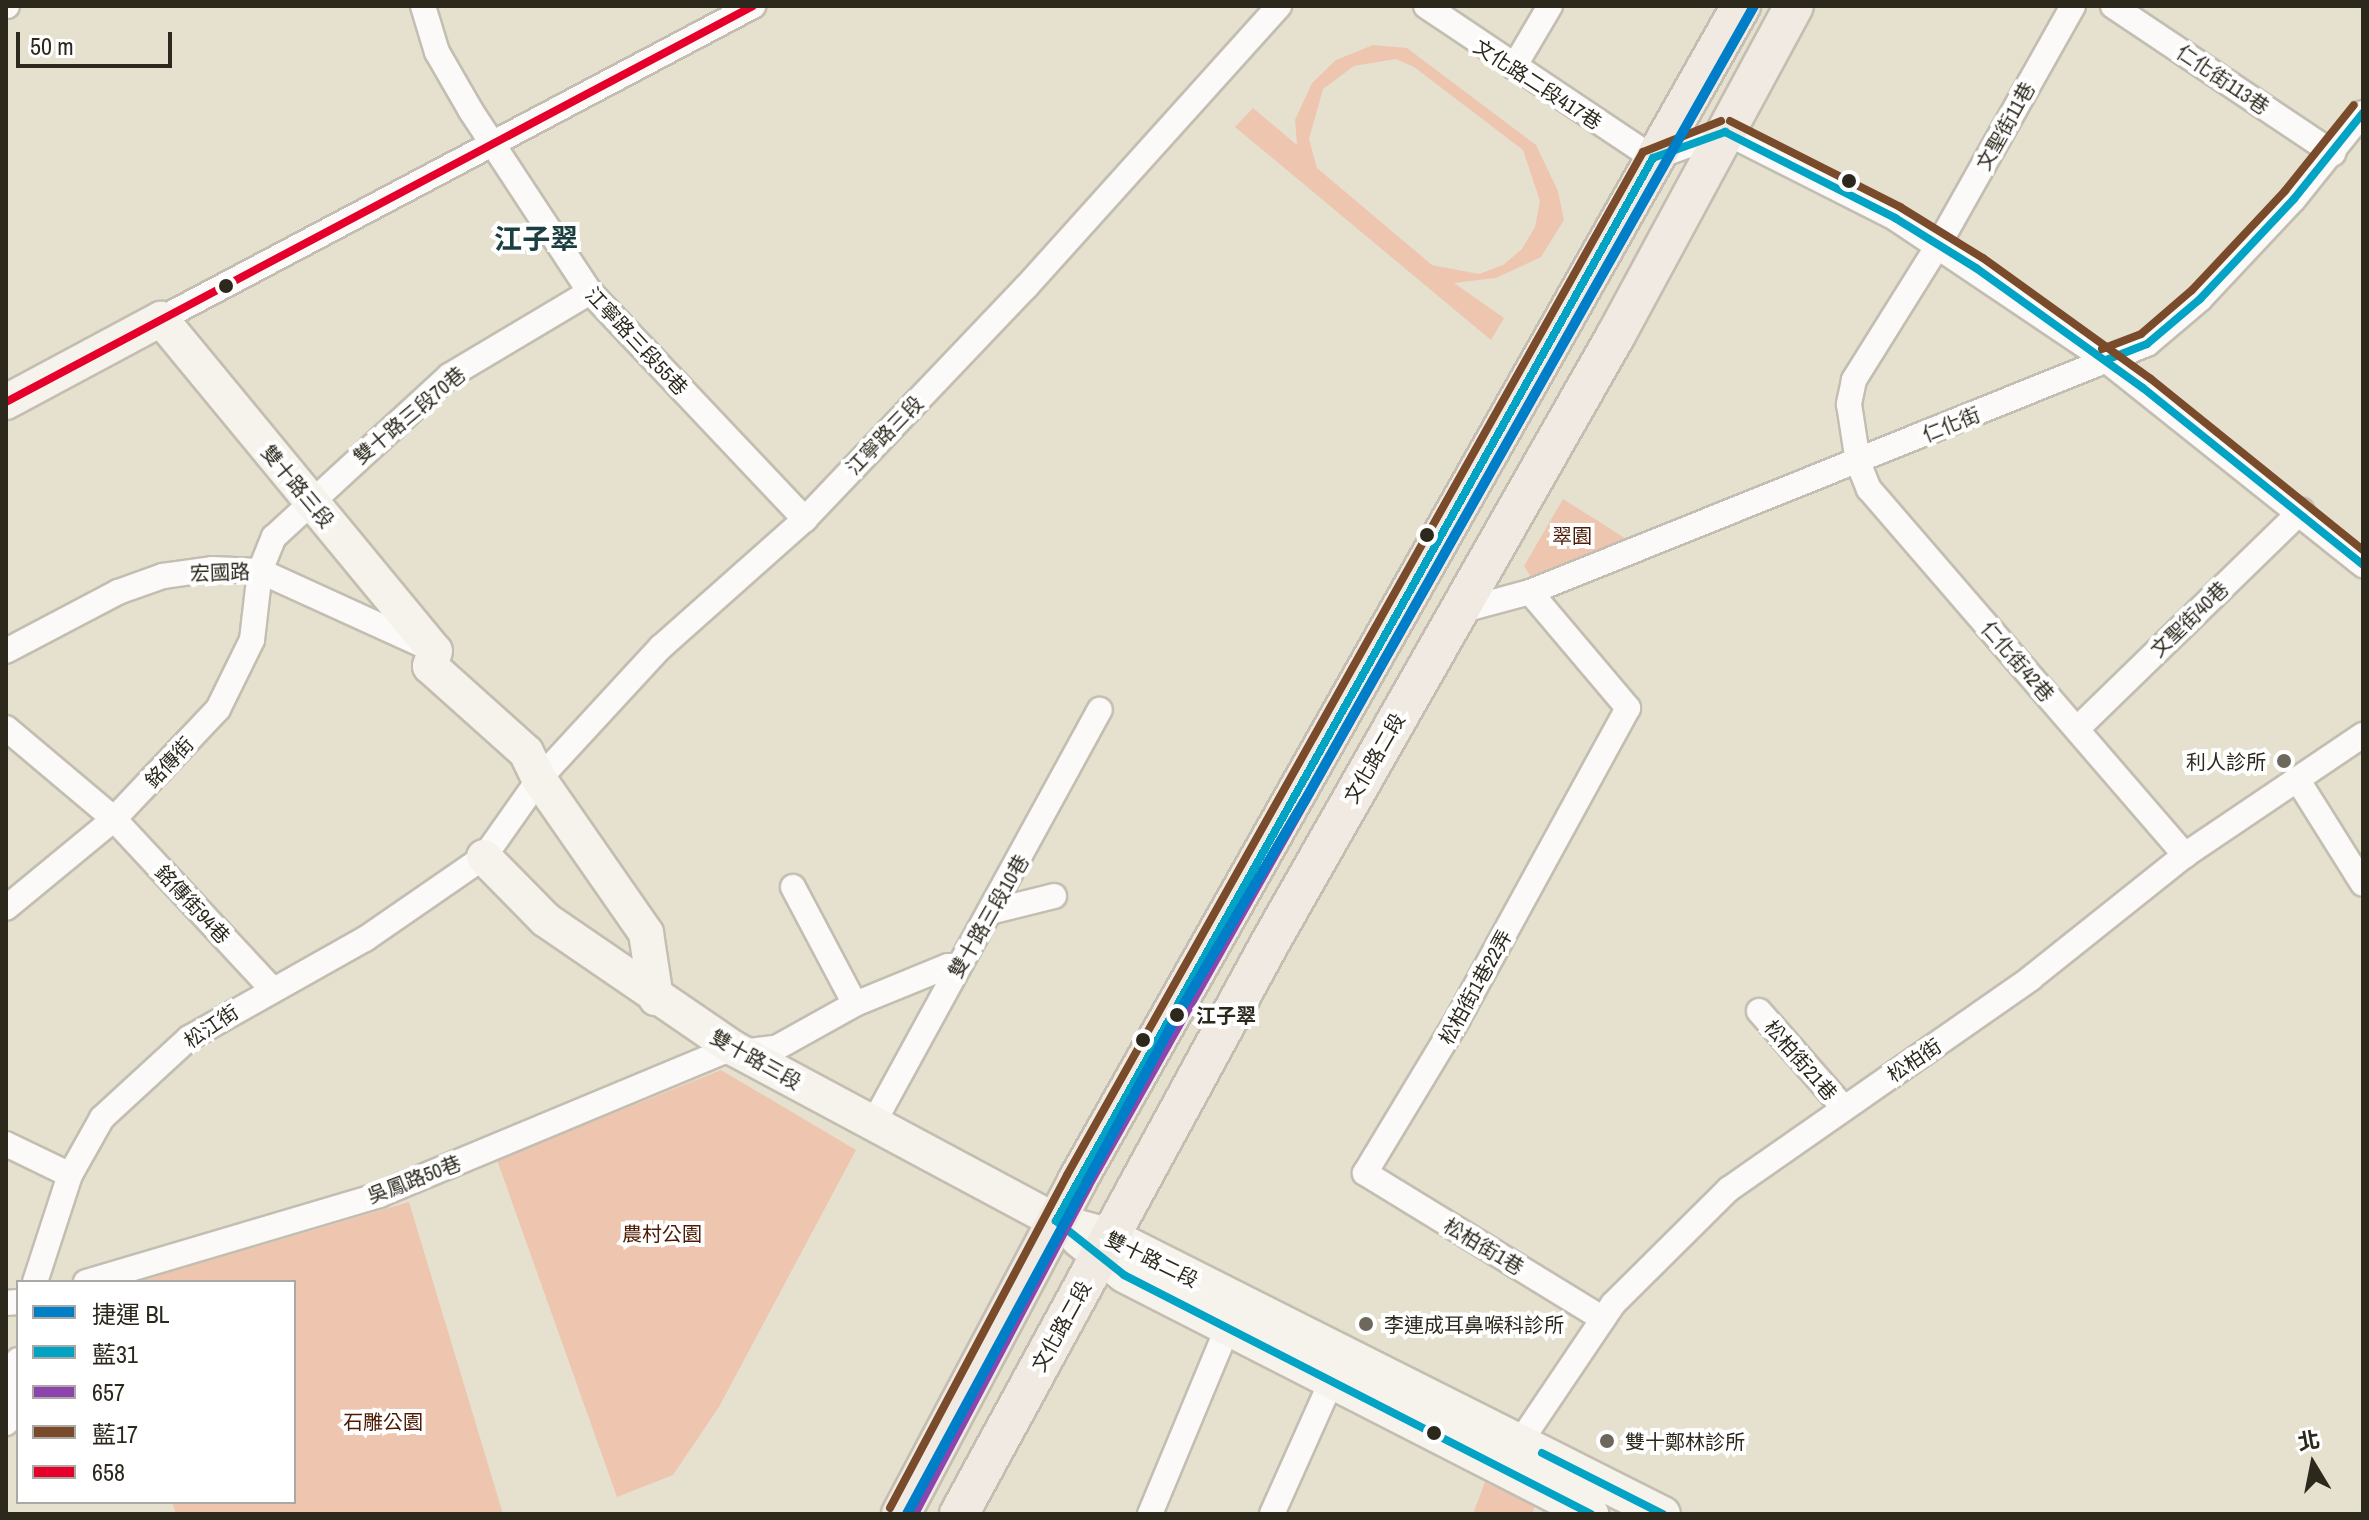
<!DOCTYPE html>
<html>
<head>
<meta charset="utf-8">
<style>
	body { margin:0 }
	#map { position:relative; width:2369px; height:1520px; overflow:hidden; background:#e6e0cf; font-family:"Archivo Narrow","Noto Sans TC",sans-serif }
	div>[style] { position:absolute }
	.green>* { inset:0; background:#eec6b0 }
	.roads { filter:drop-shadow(2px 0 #c3beb1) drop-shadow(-2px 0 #c3beb1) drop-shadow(0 2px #c3beb1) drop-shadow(0 -2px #c3beb1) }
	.street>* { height:24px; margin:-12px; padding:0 12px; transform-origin:12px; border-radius:12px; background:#fbfaf8 }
	.secondary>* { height:34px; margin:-17px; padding:0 17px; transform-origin:17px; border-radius:17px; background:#f6f3ed }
	.primary>* { height:38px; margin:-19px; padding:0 19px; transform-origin:19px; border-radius:19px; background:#f0eae2 }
	.bus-1>* { height:8px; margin:-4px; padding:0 4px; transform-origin:4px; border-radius:4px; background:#02a3c5 }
	.bus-2>* { height:8px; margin:-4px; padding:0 4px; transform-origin:4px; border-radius:4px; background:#8e44ad }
	.bus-3>* { height:8px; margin:-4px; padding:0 4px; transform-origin:4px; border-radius:4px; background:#7a4b2a }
	.bus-4>* { height:8px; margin:-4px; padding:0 4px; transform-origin:4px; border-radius:4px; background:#e4002b }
	.metro-1>* { height:10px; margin:-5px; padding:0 5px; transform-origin:5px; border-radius:5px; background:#007ec7 }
	.dots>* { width:22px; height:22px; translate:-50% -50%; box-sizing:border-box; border:4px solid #fff; border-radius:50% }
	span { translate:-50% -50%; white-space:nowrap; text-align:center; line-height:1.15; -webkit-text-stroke:8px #fff; paint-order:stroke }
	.street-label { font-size:20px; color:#2c281c }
	.park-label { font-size:20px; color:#4c1b03 }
	.poi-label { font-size:20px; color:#2c281c }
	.right { translate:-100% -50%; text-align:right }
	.left { translate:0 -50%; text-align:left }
	.stop-label { font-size:20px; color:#2c281c; font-weight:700 }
	.district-label { font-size:28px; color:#1b3e40; font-weight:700 }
	.frame { position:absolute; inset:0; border:8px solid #2c281c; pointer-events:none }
	.legend { position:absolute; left:16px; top:1280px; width:280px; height:224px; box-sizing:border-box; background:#fff; border:2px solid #aba9a4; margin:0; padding:10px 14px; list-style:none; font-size:24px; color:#2c281c }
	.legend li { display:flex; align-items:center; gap:16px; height:40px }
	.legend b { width:40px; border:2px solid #aba9a4 }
	.north { position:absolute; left:2273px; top:1424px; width:80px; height:80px; -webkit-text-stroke:6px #fff; paint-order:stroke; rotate:350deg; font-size:22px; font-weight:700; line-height:32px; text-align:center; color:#2c281c }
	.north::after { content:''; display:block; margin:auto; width:28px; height:36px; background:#2c281c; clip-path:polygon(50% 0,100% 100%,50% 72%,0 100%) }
	.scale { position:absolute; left:16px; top:32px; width:156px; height:36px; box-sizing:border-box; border:4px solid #2c281c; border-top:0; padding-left:10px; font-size:24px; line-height:28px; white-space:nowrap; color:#2c281c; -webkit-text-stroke:6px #fff; paint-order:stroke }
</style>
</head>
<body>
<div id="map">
	<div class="green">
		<div style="clip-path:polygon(evenodd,1373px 45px,1407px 48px,1536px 145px,1558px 191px,1564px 220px,1541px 257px,1496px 278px,1454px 283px,1504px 318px,1491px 340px,1235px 127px,1253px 108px,1297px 145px,1295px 120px,1312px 83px,1336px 60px,1373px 45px,1396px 59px,1414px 67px,1523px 150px,1540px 201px,1535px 227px,1522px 249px,1503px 265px,1479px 274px,1432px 265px,1317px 168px,1309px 139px,1323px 89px,1354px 66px,1396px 59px)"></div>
		<div style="clip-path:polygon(1563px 499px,1628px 540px,1531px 577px,1524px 566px)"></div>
		<div style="clip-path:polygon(721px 1070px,856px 1150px,719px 1407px,673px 1475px,617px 1497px,497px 1160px)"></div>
		<div style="clip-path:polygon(409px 1202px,503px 1514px,176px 1514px,172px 1502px,294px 1502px,294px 1282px,136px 1282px)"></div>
		<div style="clip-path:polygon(1485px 1482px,1535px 1506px,1532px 1514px,1473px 1514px)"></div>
	</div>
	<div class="roads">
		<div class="street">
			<div style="left:6px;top:6px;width:1px"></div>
			<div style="left:423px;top:6px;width:48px;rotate:73.1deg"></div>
			<div style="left:437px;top:52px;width:68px;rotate:60deg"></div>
			<div style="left:471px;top:111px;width:217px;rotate:56.7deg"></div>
			<div style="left:590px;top:292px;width:313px;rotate:46.6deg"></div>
			<div style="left:1426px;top:6px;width:273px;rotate:33.8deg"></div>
			<div style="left:1653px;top:158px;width:77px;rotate:-19.9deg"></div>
			<div style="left:1725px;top:132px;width:191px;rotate:26.8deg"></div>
			<div style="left:1895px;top:218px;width:254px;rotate:33.9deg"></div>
			<div style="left:2106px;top:360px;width:329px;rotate:38.6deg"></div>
			<div style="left:2073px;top:6px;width:277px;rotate:119.4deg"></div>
			<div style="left:1937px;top:247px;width:157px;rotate:122deg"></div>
			<div style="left:1854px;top:380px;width:25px;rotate:102deg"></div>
			<div style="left:1849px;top:404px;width:59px;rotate:81.2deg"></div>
			<div style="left:1858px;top:462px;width:29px;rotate:68deg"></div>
			<div style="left:1869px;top:489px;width:484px;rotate:49.2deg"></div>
			<div style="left:2113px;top:6px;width:265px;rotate:33.8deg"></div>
			<div style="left:1514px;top:67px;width:71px;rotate:-59.5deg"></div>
			<div style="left:161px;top:319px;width:670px;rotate:-27.87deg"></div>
			<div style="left:1530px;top:592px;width:152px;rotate:49.8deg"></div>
			<div style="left:1628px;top:708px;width:354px;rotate:118.7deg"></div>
			<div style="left:1458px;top:1019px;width:180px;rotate:121.1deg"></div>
			<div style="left:1365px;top:1173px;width:279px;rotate:31.5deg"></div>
			<div style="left:1456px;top:612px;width:77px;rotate:-15.1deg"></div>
			<div style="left:1530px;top:592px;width:665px;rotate:-21.9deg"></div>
			<div style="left:2147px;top:344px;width:70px;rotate:-40.3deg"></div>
			<div style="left:2200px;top:299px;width:137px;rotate:-46.8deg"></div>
			<div style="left:2294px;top:199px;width:110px;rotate:-51.3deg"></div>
			<div style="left:6px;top:651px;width:127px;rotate:-27.8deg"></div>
			<div style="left:118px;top:592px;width:48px;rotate:-19.6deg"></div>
			<div style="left:163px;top:576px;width:49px;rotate:-8.1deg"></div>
			<div style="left:212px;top:569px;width:48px;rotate:2.4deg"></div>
			<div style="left:260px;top:571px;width:186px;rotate:24.5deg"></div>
			<div style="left:6px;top:728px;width:141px;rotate:40.1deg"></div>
			<div style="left:114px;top:819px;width:232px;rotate:47.1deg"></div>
			<div style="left:2077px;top:729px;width:313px;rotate:-44.2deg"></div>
			<div style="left:2299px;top:782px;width:120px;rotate:57.9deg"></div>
			<div style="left:793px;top:887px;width:132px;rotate:62.1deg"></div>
			<div style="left:6px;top:908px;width:140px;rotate:-39.5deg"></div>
			<div style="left:114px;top:819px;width:151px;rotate:-46.6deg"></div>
			<div style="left:218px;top:709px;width:77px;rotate:-63.8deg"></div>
			<div style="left:252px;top:640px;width:69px;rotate:-83.4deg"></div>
			<div style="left:260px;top:571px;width:37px;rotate:-68deg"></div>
			<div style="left:274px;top:537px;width:238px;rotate:-42.6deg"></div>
			<div style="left:449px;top:376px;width:164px;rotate:-30.8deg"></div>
			<div style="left:990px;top:912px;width:66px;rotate:-14deg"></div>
			<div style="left:1759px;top:1011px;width:129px;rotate:48.8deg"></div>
			<div style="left:741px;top:1052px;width:35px;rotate:-7deg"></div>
			<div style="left:776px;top:1048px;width:90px;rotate:-29.1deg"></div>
			<div style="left:855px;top:1004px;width:100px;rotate:-22.2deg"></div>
			<div style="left:948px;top:966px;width:10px;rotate:11deg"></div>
			<div style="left:874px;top:1122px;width:470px;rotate:-61.3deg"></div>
			<div style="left:6px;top:1144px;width:71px;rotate:25.8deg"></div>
			<div style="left:35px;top:1282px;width:113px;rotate:-71.9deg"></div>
			<div style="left:70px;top:1175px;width:65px;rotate:-60.7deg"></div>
			<div style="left:102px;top:1118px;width:118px;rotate:-42.6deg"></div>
			<div style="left:189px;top:1038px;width:202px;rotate:-29.4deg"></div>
			<div style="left:365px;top:939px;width:145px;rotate:-34.6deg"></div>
			<div style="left:484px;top:857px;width:95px;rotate:-54.8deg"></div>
			<div style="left:539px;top:779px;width:180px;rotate:-47.3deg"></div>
			<div style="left:661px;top:647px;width:193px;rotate:-41.6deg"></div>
			<div style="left:805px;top:519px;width:320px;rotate:-46.4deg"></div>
			<div style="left:1026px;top:287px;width:378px;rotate:-48deg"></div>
			<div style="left:86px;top:1282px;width:306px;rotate:-16.5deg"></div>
			<div style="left:379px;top:1195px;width:383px;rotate:-22.6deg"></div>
			<div style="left:6px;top:1303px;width:12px;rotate:-5deg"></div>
			<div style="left:6px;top:1423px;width:64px;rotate:-79.2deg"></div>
			<div style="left:1520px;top:1442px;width:166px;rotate:-56deg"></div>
			<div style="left:1613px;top:1304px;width:163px;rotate:-44.8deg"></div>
			<div style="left:1729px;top:1189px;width:368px;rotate:-34.9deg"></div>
			<div style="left:2031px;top:978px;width:197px;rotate:-38.6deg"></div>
			<div style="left:2185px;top:855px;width:215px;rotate:-34deg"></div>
			<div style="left:1150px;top:1514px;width:203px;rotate:-67.4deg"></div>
			<div style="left:1272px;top:1514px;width:147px;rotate:-65.9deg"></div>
		</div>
		<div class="secondary">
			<div style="left:6px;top:402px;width:176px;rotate:-28.2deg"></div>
			<div style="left:161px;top:319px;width:430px;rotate:50.5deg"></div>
			<div style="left:435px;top:651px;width:16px;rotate:108deg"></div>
			<div style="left:430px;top:666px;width:129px;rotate:41.9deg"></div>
			<div style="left:526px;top:752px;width:30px;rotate:64deg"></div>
			<div style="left:539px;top:779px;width:188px;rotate:55.2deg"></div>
			<div style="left:646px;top:933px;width:66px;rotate:81.3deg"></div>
			<div style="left:484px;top:857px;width:88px;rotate:45.5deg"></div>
			<div style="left:546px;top:920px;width:227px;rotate:34.4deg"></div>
			<div style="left:733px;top:1048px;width:366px;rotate:28.2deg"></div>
			<div style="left:1056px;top:1221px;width:57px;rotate:15.3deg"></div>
			<div style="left:1111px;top:1236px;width:618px;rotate:26.73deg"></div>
			<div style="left:1078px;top:1239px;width:58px;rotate:38deg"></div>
			<div style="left:1124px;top:1275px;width:525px;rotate:27.1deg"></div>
		</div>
		<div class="primary">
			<div style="left:901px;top:1514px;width:377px;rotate:-62.1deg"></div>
			<div style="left:1077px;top:1181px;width:1350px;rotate:-60.53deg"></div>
			<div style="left:959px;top:1514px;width:652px;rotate:-61.43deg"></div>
			<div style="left:1271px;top:941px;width:697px;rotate:-60.35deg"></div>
			<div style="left:1616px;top:335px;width:374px;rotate:-61.6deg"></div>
		</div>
	</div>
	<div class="bus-1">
		<div style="left:1725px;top:132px;width:191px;rotate:26.8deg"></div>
		<div style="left:1895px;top:218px;width:95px;rotate:31.7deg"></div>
		<div style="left:1976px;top:268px;width:206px;rotate:35.7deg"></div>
		<div style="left:2143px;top:388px;width:282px;rotate:38.8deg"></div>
		<div style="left:2106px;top:360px;width:44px;rotate:-21.3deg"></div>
		<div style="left:2147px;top:344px;width:70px;rotate:-40.3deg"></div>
		<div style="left:2200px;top:299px;width:137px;rotate:-46.8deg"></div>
		<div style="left:2294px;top:199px;width:110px;rotate:-51.3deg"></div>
		<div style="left:1542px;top:1453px;width:136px;rotate:26.8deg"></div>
		<div style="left:1591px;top:1514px;width:525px;rotate:-152.9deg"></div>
		<div style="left:1124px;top:1275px;width:87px;rotate:-141.5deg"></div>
		<div style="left:1056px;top:1221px;width:1219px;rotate:-60.68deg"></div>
		<div style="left:1653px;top:158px;width:77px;rotate:-19.9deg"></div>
	</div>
	<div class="bus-2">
		<div style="left:915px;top:1514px;width:370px;rotate:-62.1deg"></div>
		<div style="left:1088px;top:1187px;width:1349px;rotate:-60.57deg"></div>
	</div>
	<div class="bus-3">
		<div style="left:1730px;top:121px;width:191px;rotate:26.8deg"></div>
		<div style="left:1900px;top:207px;width:97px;rotate:31.6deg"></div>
		<div style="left:1983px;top:258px;width:207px;rotate:35.8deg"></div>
		<div style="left:2151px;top:379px;width:272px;rotate:38.9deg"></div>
		<div style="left:2102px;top:349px;width:42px;rotate:-21deg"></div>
		<div style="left:2141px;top:334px;width:67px;rotate:-40.8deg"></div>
		<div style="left:2192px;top:290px;width:136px;rotate:-46.8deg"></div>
		<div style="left:2285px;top:191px;width:110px;rotate:-51.3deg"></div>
		<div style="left:890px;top:1508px;width:377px;rotate:-62deg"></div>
		<div style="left:1067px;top:1175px;width:1174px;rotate:-60.62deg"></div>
		<div style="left:1643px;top:152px;width:84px;rotate:-21.7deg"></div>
	</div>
	<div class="bus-4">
		<div style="left:6px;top:402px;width:845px;rotate:-27.93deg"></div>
	</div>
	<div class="metro-1">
		<div style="left:907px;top:1514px;width:563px;rotate:-61.57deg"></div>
		<div style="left:1175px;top:1019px;width:252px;rotate:-59.3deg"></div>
		<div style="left:1304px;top:802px;width:914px;rotate:-60.52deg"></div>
	</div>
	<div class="dots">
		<div style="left:1849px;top:181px;background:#2c281c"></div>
		<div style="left:226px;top:286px;background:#2c281c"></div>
		<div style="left:1427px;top:535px;background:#2c281c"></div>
		<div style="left:2284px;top:761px;background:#6d685b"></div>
		<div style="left:1177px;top:1015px;background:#2c281c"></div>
		<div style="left:1143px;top:1040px;background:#2c281c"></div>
		<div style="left:1366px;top:1324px;background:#6d685b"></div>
		<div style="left:1434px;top:1433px;background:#2c281c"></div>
		<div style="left:1607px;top:1441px;background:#6d685b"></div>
	</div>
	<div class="street-label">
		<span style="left:2223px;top:79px;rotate:34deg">仁化街113巷</span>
		<span style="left:1538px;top:84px;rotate:33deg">文化路二段417巷</span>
		<span style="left:2005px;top:126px;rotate:-61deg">文聖街11巷</span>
		<span style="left:637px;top:341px;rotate:47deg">江寧路三段55巷</span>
		<span style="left:409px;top:415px;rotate:-40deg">雙十路三段70巷</span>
		<span style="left:1951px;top:424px;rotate:-22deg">仁化街</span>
		<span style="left:884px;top:435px;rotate:-46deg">江寧路三段</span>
		<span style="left:298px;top:486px;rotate:50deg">雙十路三段</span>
		<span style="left:220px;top:572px;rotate:-2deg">宏國路</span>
		<span style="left:2189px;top:619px;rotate:-44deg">文聖街40巷</span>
		<span style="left:2018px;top:661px;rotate:49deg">仁化街42巷</span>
		<span style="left:1374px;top:758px;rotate:-60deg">文化路二段</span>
		<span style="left:169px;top:762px;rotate:-47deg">銘傳街</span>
		<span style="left:193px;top:904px;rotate:47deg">銘傳街94巷</span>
		<span style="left:988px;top:916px;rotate:-60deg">雙十路三段10巷</span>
		<span style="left:1475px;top:987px;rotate:-61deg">松柏街1巷22弄</span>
		<span style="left:211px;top:1026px;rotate:-34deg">松江街</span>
		<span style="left:756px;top:1059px;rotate:29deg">雙十路三段</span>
		<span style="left:1801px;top:1060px;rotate:49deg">松柏街21巷</span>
		<span style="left:1914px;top:1060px;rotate:-34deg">松柏街</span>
		<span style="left:414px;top:1179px;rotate:-21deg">吳鳳路50巷</span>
		<span style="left:1484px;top:1246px;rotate:31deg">松柏街1巷</span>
		<span style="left:1152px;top:1259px;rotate:26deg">雙十路二段</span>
		<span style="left:1061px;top:1326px;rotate:-61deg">文化路二段</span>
	</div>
	<div class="park-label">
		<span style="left:1572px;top:535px">翠園</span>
		<span style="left:662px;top:1233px">農村公園</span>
		<span style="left:383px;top:1421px">石雕公園</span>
	</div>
	<div class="poi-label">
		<span class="right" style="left:2266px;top:761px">利人診所</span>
		<span class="left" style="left:1384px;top:1324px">李連成耳鼻喉科診所</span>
		<span class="left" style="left:1625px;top:1441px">雙十鄭林診所</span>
	</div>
	<div class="stop-label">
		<span class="left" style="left:1196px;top:1015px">江子翠</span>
	</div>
	<div class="district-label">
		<span style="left:536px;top:239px">江子翠</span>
	</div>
	<div class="frame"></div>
	<ul class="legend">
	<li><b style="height:10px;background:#007ec7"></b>捷運 BL</li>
	<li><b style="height:10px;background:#02a3c5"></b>藍31</li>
	<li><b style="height:10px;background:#8e44ad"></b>657</li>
	<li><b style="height:10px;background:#7a4b2a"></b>藍17</li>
	<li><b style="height:10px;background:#e4002b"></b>658</li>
	</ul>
	<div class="north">北</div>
	<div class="scale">50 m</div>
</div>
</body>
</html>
